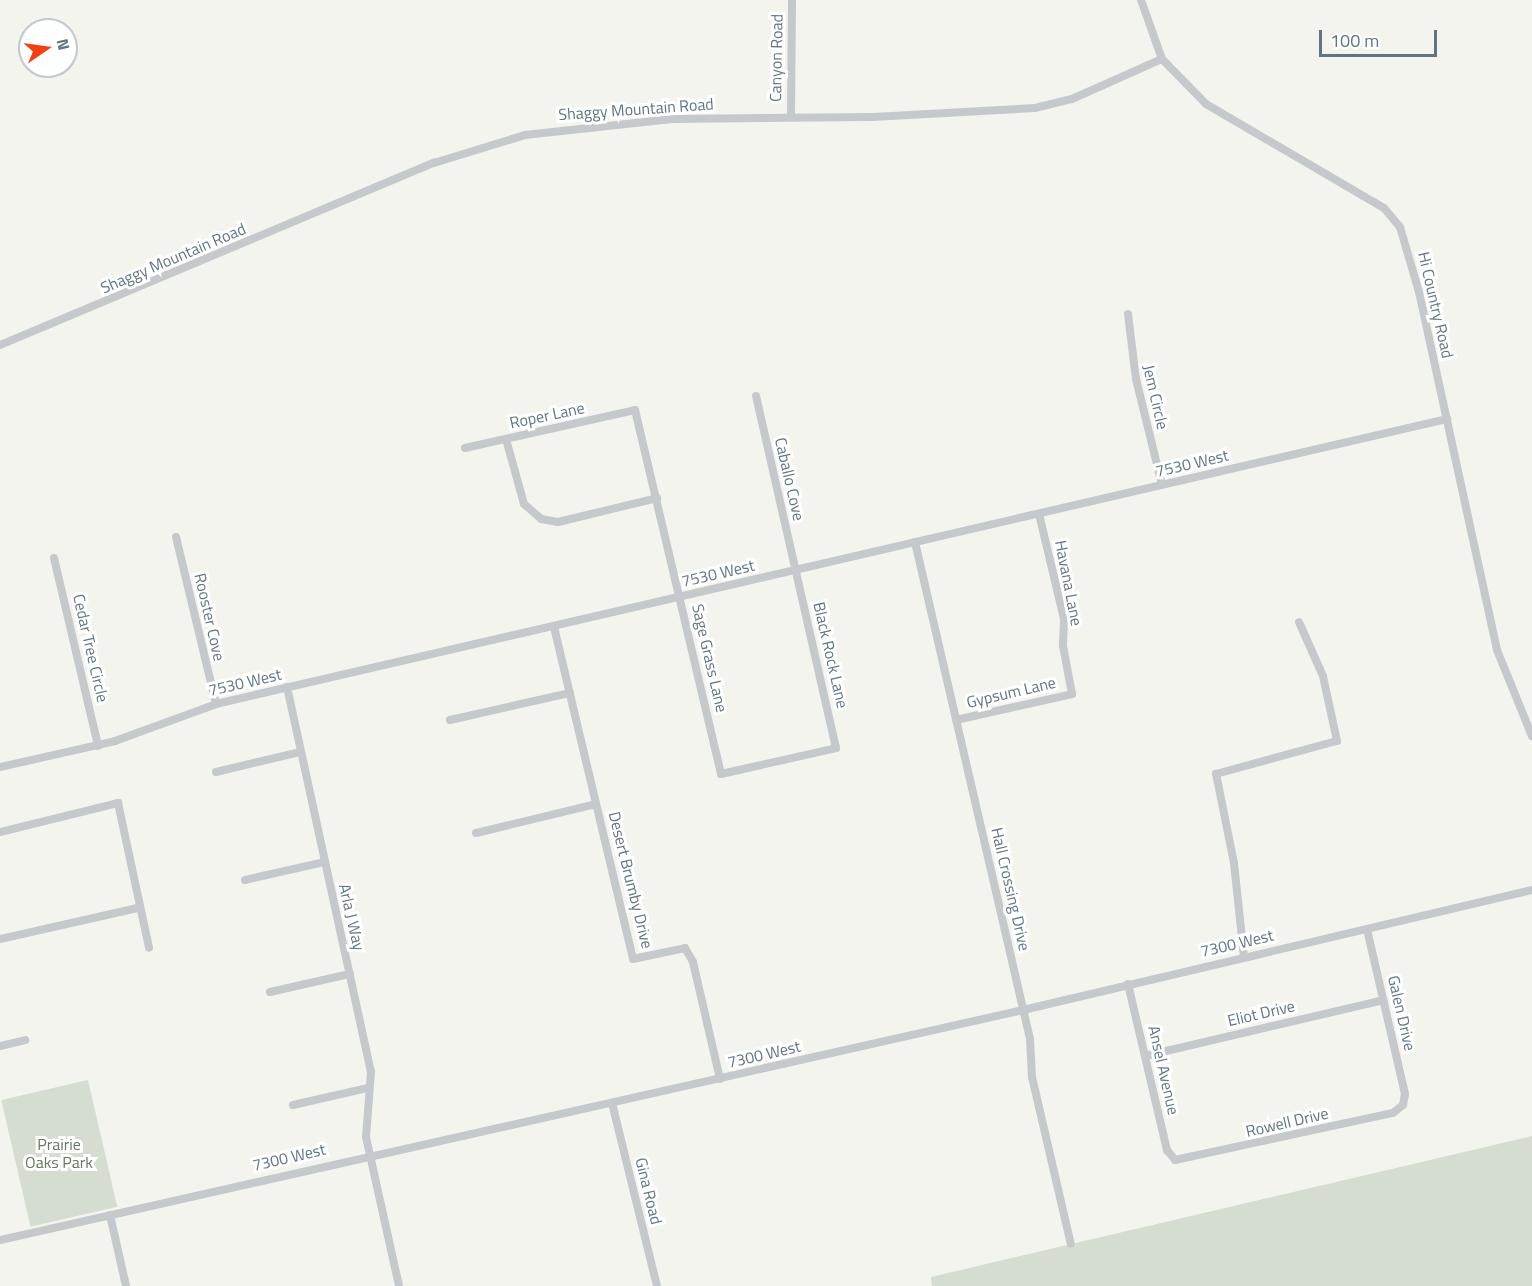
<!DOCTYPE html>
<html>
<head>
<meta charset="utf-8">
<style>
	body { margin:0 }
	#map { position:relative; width:1532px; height:1286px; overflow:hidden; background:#f4f4ef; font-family:"Titillium Web",sans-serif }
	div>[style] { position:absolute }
	.green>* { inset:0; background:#d5dcd0; transform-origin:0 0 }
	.minor>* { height:8px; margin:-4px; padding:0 4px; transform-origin:4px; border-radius:4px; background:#c6c9cc }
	span { translate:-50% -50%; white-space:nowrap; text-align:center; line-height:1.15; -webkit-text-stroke:6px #fff; paint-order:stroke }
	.street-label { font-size:16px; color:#607583 }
	.park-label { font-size:16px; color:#657a5f }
	.north { position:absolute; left:18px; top:18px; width:60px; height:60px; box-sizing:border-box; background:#fff; border:2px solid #bfc8cd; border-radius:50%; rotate:77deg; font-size:16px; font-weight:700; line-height:24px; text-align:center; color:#607583 }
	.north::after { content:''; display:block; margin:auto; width:21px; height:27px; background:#f43f10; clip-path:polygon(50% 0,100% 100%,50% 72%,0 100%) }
	.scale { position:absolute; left:1319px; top:30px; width:118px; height:27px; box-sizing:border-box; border:3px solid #607583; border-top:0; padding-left:8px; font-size:18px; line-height:21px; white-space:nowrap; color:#607583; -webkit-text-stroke:4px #fff; paint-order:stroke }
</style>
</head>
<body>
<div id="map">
	<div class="green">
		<div style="left:88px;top:1080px;width:130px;height:89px;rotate:77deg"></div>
		<div style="clip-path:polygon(1532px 1136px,1532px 1286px,932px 1286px,931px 1277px)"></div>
	</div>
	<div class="minor">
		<div style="left:1141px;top:0;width:63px;rotate:70.4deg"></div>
		<div style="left:1162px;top:59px;width:63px;rotate:45.6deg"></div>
		<div style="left:1206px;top:104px;width:206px;rotate:30.3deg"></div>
		<div style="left:1384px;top:208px;width:25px;rotate:50deg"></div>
		<div style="left:1400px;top:227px;width:68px;rotate:73.7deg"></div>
		<div style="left:1419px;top:292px;width:366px;rotate:77.7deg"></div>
		<div style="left:1497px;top:650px;width:93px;rotate:67.9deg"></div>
		<div style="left:791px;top:117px;width:117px;rotate:-89.5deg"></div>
		<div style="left:1128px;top:314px;width:65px;rotate:83deg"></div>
		<div style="left:1136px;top:379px;width:109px;rotate:76.2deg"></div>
		<div style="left:0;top:345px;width:471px;rotate:-22.8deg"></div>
		<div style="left:434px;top:163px;width:95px;rotate:-17.1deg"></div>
		<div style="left:525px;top:135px;width:148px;rotate:-6.2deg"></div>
		<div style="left:672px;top:119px;width:201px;rotate:-0.6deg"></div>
		<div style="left:873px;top:117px;width:162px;rotate:-3.2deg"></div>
		<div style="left:1035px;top:108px;width:38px;rotate:-14deg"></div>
		<div style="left:1072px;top:99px;width:98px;rotate:-24deg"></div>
		<div style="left:506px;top:439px;width:67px;rotate:74.5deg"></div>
		<div style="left:524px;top:504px;width:23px;rotate:41deg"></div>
		<div style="left:541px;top:519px;width:17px;rotate:10deg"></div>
		<div style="left:558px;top:522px;width:102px;rotate:-13.6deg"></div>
		<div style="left:465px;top:448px;width:174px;rotate:-12.6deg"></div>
		<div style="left:635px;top:410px;width:374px;rotate:76.7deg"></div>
		<div style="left:721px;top:774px;width:118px;rotate:-12.7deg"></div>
		<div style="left:836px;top:748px;width:361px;rotate:-102.8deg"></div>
		<div style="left:176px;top:537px;width:172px;rotate:76.5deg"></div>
		<div style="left:915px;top:542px;width:510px;rotate:76.97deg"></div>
		<div style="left:1030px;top:1039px;width:38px;rotate:87deg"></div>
		<div style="left:1032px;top:1077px;width:171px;rotate:76.9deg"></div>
		<div style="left:54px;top:558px;width:193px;rotate:76.8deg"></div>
		<div style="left:554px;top:627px;width:341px;rotate:76.6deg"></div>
		<div style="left:633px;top:959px;width:53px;rotate:-11.9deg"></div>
		<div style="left:685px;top:948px;width:16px;rotate:60deg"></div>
		<div style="left:693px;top:962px;width:120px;rotate:77deg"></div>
		<div style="left:287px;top:687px;width:393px;rotate:77.7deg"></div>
		<div style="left:371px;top:1071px;width:66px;rotate:94.3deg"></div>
		<div style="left:366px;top:1137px;width:153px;rotate:77.5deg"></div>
		<div style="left:450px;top:720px;width:123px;rotate:-12.7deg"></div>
		<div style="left:956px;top:720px;width:119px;rotate:-12.6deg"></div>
		<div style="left:1072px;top:694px;width:49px;rotate:-100.6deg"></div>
		<div style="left:1063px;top:646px;width:27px;rotate:-88deg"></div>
		<div style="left:1064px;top:619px;width:108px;rotate:-103.4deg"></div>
		<div style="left:0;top:767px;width:118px;rotate:-12.7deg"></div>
		<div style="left:115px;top:741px;width:108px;rotate:-20.1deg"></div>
		<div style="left:216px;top:704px;width:1264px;rotate:-13.04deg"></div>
		<div style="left:216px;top:772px;width:86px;rotate:-13.4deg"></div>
		<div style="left:0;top:832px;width:122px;rotate:-13.8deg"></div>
		<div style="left:118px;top:803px;width:148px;rotate:77.9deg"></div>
		<div style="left:476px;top:833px;width:123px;rotate:-13.6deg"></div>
		<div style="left:245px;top:880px;width:82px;rotate:-12.7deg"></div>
		<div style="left:0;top:939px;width:141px;rotate:-12.7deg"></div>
		<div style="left:1244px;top:957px;width:95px;rotate:-96.1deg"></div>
		<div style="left:1234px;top:863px;width:91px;rotate:-101.4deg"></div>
		<div style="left:1216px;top:774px;width:125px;rotate:-15.3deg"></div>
		<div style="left:1337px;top:741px;width:66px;rotate:-102.2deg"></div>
		<div style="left:1323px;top:676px;width:59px;rotate:-114deg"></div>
		<div style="left:1128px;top:984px;width:171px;rotate:76.8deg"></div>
		<div style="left:1167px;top:1150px;width:13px;rotate:51deg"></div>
		<div style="left:1175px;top:1160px;width:223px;rotate:-12.2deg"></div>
		<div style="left:1393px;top:1113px;width:13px;rotate:-39deg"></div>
		<div style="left:1403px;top:1105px;width:11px;rotate:-80deg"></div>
		<div style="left:1405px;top:1094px;width:169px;rotate:-103deg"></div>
		<div style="left:270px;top:992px;width:82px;rotate:-12.7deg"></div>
		<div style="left:0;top:1046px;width:26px;rotate:-13deg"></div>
		<div style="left:1145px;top:1056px;width:245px;rotate:-13.2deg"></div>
		<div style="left:612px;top:1103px;width:188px;rotate:76.2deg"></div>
		<div style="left:293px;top:1105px;width:77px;rotate:-12.8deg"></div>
		<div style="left:110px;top:1215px;width:73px;rotate:77.3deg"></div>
		<div style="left:0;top:1240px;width:1049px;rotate:-12.67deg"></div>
		<div style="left:1023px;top:1010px;width:523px;rotate:-13.27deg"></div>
	</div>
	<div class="street-label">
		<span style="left:776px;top:58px;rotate:-89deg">Canyon Road</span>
		<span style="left:636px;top:109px;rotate:-4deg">Shaggy Mountain Road</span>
		<span style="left:173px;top:258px;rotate:-23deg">Shaggy Mountain Road</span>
		<span style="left:1436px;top:305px;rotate:77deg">Hi Country Road</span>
		<span style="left:1156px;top:397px;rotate:77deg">Jem Circle</span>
		<span style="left:547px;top:415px;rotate:-12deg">Roper Lane</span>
		<span style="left:1192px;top:463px;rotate:-13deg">7530 West</span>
		<span style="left:790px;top:479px;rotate:77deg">Caballo Cove</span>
		<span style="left:718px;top:573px;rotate:-13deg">7530 West</span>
		<span style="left:1069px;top:583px;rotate:79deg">Havana Lane</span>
		<span style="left:210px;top:617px;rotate:77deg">Rooster Cove</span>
		<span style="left:91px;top:648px;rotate:77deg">Cedar Tree Circle</span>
		<span style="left:831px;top:655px;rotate:77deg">Black Rock Lane</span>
		<span style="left:710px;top:658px;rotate:77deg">Sage Grass Lane</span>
		<span style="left:245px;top:682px;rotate:-13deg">7530 West</span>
		<span style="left:1011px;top:692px;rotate:-13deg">Gypsum Lane</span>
		<span style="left:631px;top:880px;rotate:76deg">Desert Brumby Drive</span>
		<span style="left:1011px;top:889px;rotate:77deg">Hall Crossing Drive</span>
		<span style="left:352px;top:917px;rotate:77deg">Arla J Way</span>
		<span style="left:1237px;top:943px;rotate:-13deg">7300 West</span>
		<span style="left:1261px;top:1013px;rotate:-13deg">Eliot Drive</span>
		<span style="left:1402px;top:1013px;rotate:77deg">Galen Drive</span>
		<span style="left:764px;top:1054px;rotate:-13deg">7300 West</span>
		<span style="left:1164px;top:1070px;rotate:77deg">Ansel Avenue</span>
		<span style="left:1287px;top:1122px;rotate:-13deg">Rowell Drive</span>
		<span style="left:289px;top:1157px;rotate:-13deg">7300 West</span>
		<span style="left:649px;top:1191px;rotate:76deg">Gina Road</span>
	</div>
	<div class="park-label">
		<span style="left:59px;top:1153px">Prairie<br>Oaks Park</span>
	</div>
	<div class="north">N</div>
	<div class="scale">100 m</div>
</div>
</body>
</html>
